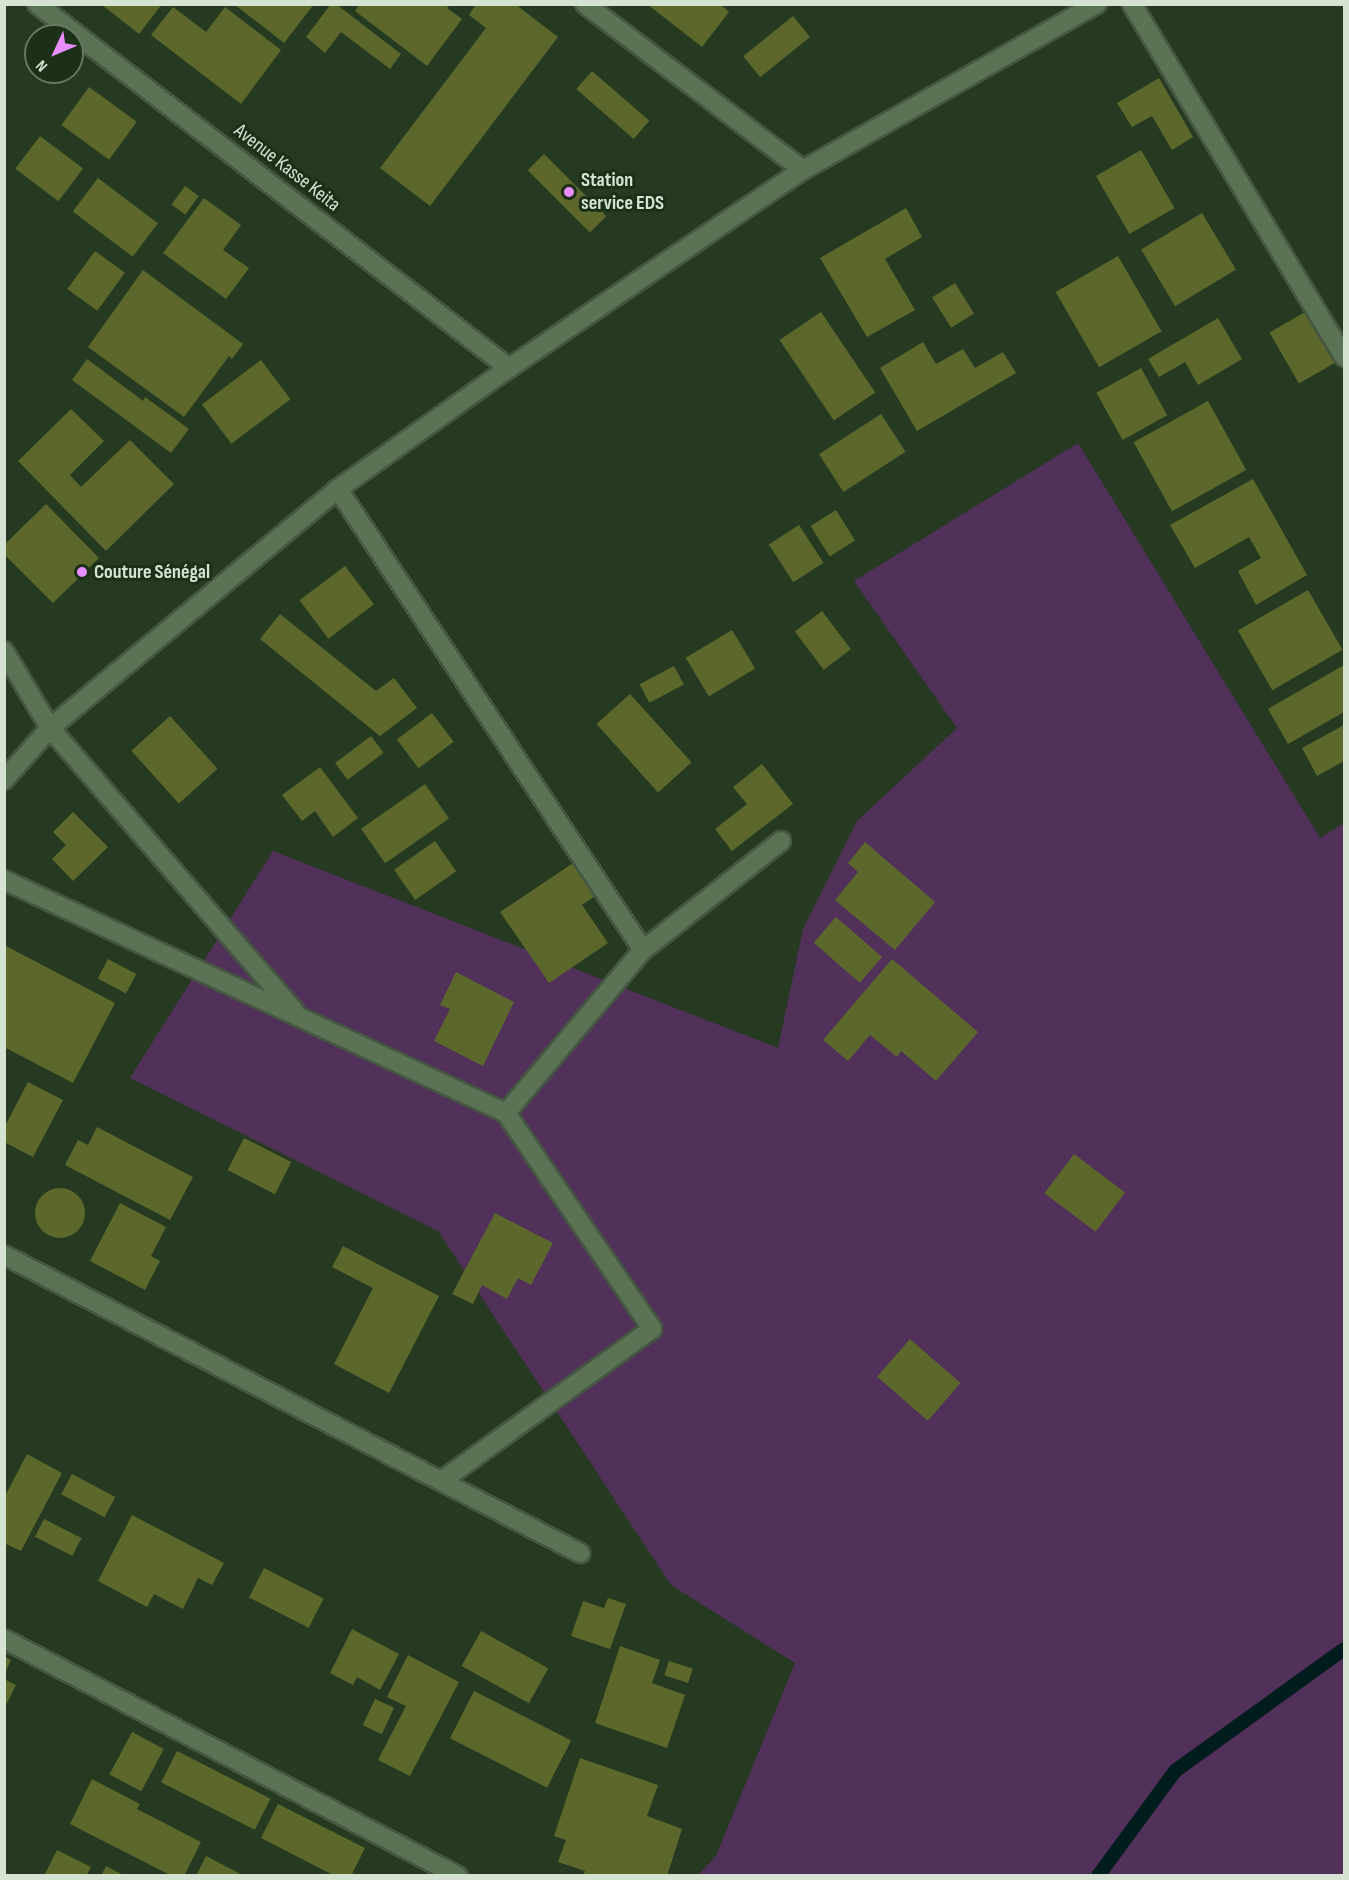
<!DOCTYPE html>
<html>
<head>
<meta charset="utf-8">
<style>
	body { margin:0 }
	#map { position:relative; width:1349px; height:1880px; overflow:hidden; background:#253a20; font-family:"Sofia Sans Condensed",sans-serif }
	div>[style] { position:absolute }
	.green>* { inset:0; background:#51305a }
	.stream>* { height:14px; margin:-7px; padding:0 7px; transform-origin:7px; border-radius:7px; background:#001c1d }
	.building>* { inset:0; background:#5c682b; transform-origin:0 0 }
	.round { border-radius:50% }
	.roads { filter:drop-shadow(2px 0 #455741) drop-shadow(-2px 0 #455741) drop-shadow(0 2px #455741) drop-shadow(0 -2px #455741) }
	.street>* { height:18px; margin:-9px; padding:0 9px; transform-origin:9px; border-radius:9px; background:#5b7255 }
	.secondary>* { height:18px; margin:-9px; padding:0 9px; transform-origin:9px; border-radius:9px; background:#5b7255 }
	.dots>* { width:16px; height:16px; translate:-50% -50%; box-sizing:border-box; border:3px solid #1b3016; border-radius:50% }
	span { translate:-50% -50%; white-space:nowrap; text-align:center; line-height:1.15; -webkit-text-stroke:6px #1b3016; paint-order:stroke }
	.street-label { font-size:20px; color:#d6e3d3 }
	.poi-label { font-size:20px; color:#d6e3d3; font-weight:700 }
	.left { translate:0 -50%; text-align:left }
	.frame { position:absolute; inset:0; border:6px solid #d6e3d3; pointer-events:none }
	.north { position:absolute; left:24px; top:24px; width:60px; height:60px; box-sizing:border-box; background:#1b3016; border:2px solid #667862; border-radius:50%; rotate:226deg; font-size:16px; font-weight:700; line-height:24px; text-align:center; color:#d6e3d3 }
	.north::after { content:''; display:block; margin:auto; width:21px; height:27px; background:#e88eff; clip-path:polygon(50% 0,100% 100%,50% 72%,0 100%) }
</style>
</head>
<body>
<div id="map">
	<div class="green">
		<div style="clip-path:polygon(1078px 443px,1320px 838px,1344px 823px,1344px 1875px,698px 1875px,716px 1856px,795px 1663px,671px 1585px,438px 1231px,130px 1078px,273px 851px,778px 1048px,803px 929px,857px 821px,957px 728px,854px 581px)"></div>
	</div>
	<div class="stream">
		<div style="left:1098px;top:1876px;width:130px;rotate:-53.7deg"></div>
		<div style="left:1175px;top:1771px;width:208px;rotate:-35.8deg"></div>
	</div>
	<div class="building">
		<div style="clip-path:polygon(101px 4px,162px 4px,139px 34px)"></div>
		<div style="clip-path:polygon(234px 4px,314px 4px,284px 43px)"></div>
		<div style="clip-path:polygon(331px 4px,336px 4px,401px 54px,390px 69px,341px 32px,325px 53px,306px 37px)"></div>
		<div style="clip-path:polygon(360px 4px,450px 4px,447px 8px,462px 19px,427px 66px,355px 11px)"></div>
		<div style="clip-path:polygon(476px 4px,515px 4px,558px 37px,430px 206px,380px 168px,486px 28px,469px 15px)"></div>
		<div style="clip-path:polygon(647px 4px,720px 4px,729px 12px,702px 47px)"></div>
		<div style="clip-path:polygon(173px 7px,206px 32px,225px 7px,281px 50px,241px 104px,151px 35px)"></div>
		<div style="left:793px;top:16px;width:27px;height:64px;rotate:51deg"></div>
		<div style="left:592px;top:71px;width:76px;height:24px;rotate:41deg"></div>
		<div style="clip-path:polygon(1159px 78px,1193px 137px,1172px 150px,1152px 116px,1132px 127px,1117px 103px)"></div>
		<div style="left:89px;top:87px;width:59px;height:47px;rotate:36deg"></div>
		<div style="left:40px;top:136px;width:54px;height:41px;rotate:37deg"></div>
		<div style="left:1141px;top:150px;width:67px;height:52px;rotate:60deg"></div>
		<div style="left:544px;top:154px;width:88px;height:23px;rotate:45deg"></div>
		<div style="left:98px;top:178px;width:75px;height:42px;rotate:37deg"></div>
		<div style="left:185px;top:186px;width:17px;height:23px;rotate:36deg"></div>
		<div style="clip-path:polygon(204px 198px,241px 225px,223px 250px,249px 268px,226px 299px,163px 253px)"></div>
		<div style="clip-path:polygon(906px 208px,922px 237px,885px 259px,915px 310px,867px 337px,820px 258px)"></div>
		<div style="left:1202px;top:213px;width:66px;height:71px;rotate:59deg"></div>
		<div style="left:95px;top:251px;width:37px;height:47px;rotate:36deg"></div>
		<div style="left:1118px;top:256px;width:87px;height:72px;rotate:60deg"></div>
		<div style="clip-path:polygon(143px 270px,243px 344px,232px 359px,229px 356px,184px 417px,88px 347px)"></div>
		<div style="left:955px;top:283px;width:36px;height:27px;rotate:58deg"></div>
		<div style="left:821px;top:312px;width:97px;height:50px;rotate:56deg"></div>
		<div style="left:1305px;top:312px;width:59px;height:41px;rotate:60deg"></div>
		<div style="clip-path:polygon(1218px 318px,1242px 359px,1198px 385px,1185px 362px,1159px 377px,1148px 359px)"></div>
		<div style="clip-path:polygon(923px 342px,936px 364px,963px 349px,975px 368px,1003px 352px,1016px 373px,917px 431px,880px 368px)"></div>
		<div style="clip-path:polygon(87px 359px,143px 401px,145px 397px,189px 429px,171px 453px,72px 380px)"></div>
		<div style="left:261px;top:360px;width:49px;height:74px;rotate:53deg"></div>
		<div style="left:1141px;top:368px;width:54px;height:51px;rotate:61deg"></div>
		<div style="left:1208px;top:401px;width:79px;height:85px;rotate:61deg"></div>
		<div style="clip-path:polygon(71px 409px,104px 441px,70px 475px,81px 487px,130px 440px,174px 484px,106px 551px,18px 461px)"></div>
		<div style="left:881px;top:414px;width:45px;height:74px;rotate:57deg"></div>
		<div style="clip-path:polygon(1253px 479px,1307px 575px,1256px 605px,1238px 571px,1261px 558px,1249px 537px,1195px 568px,1170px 525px)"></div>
		<div style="clip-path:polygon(46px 504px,99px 558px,53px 603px,4px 554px,4px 545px)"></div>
		<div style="left:836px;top:510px;width:36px;height:30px;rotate:58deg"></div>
		<div style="left:799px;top:525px;width:45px;height:36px;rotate:57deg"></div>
		<div style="left:345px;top:566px;width:48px;height:57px;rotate:53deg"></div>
		<div style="left:1308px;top:590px;width:69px;height:81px;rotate:60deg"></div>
		<div style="left:822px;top:611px;width:48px;height:34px;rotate:53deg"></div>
		<div style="clip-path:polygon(280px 614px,376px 691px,394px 678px,417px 708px,380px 736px,260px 639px)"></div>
		<div style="left:732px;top:630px;width:45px;height:54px;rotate:59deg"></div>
		<div style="clip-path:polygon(1344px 665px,1344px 712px,1288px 744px,1268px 709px)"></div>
		<div style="left:674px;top:666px;width:21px;height:39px;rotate:62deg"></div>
		<div style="left:630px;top:694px;width:92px;height:45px;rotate:48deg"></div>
		<div style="left:432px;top:713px;width:36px;height:44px;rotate:53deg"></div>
		<div style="left:170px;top:716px;width:71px;height:52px;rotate:48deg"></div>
		<div style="clip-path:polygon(1344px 725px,1344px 761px,1317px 776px,1302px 748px)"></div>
		<div style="left:371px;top:736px;width:21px;height:45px;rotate:53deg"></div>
		<div style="clip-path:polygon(762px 764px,793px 804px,732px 851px,715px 829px,747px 804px,733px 787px)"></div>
		<div style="clip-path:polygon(320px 767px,358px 818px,333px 837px,315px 811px,302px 821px,282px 795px)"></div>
		<div style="left:425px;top:784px;width:42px;height:78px;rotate:55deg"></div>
		<div style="clip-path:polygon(73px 812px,108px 847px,73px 881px,52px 859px,66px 845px,53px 832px)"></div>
		<div style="left:435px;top:841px;width:37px;height:50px;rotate:55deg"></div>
		<div style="clip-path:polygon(865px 842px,935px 902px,895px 950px,835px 900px,858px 872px,848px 863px)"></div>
		<div style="clip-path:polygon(576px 861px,598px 894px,582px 905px,608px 943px,549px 983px,500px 912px)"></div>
		<div style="left:836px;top:917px;width:61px;height:34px;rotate:41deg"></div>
		<div style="clip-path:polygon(4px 945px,115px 1003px,73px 1083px,4px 1047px)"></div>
		<div style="left:108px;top:959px;width:32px;height:22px;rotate:28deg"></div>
		<div style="clip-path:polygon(892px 959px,978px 1032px,936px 1081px,901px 1051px,897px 1057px,870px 1035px,848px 1061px,823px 1040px)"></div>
		<div style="clip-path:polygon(456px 972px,514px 1002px,483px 1066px,434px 1041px,450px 1009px,440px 1005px)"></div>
		<div style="clip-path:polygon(28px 1082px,63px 1100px,33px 1157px,4px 1142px,4px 1128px)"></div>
		<div style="clip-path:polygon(97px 1127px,193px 1177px,170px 1220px,65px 1165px,78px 1140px,88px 1145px)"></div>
		<div style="left:244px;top:1138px;width:53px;height:36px;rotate:27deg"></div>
		<div style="left:1074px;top:1154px;width:64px;height:49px;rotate:37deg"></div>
		<div class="round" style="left:35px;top:1188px;width:50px;height:50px"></div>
		<div style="clip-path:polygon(120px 1203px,166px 1227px,151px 1256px,160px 1261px,145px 1290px,90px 1261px)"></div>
		<div style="clip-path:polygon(495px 1213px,553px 1243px,531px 1285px,518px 1278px,507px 1299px,482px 1285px,473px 1304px,452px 1294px)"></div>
		<div style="clip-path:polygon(343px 1246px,439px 1296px,389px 1393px,334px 1364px,373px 1288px,332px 1267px)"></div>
		<div style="left:910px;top:1339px;width:67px;height:50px;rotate:41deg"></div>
		<div style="clip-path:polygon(27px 1454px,62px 1473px,21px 1551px,4px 1543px,4px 1498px)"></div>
		<div style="left:72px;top:1474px;width:49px;height:23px;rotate:28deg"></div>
		<div style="clip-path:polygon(132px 1515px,224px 1563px,212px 1585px,198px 1578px,183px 1609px,154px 1594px,147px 1607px,98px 1581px)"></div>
		<div style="left:44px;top:1519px;width:42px;height:20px;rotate:27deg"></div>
		<div style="left:264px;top:1568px;width:67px;height:33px;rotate:27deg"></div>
		<div style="clip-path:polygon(608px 1598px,626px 1604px,610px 1649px,571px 1636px,583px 1601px,604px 1608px)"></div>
		<div style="clip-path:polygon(352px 1629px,399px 1654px,380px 1690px,357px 1677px,353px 1685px,330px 1673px)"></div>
		<div style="left:481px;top:1631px;width:77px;height:40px;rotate:29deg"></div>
		<div style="clip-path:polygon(620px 1646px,660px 1660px,652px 1683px,685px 1695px,667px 1748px,595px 1723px)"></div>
		<div style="clip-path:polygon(408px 1655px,459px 1682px,410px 1776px,378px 1760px,406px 1706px,387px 1697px)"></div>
		<div style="clip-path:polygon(4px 1656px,11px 1660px,4px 1675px)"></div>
		<div style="left:669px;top:1661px;width:25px;height:15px;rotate:18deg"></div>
		<div style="clip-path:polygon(4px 1679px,16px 1685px,4px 1709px)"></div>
		<div style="left:474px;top:1691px;width:109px;height:53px;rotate:27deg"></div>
		<div style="left:375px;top:1699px;width:21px;height:29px;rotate:25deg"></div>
		<div style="left:132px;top:1732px;width:36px;height:48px;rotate:28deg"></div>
		<div style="left:177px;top:1751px;width:105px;height:35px;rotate:27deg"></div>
		<div style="clip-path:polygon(580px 1758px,658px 1785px,647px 1816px,682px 1829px,667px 1876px,583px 1876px,585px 1871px,558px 1862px,566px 1840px,554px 1836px)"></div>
		<div style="clip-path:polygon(92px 1779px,140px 1804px,137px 1809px,201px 1842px,184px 1876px,172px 1876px,70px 1824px)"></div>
		<div style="clip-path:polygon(278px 1804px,365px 1848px,351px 1876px,335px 1876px,261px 1838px)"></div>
		<div style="clip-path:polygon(57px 1850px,91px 1867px,86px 1876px,44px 1876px)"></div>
		<div style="clip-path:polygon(206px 1856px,235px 1871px,244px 1876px,196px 1876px)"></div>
		<div style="clip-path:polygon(106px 1866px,125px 1876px,101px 1876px)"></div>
	</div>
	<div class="roads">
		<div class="street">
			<div style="left:37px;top:4px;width:596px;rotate:37.64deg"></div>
			<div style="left:585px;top:4px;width:274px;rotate:37.3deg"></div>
			<div style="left:1132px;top:4px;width:412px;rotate:59deg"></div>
			<div style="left:338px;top:489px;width:553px;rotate:56.51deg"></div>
			<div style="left:4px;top:651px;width:90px;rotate:59.1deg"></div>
			<div style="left:50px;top:728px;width:374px;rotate:49.2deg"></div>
			<div style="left:4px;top:880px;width:553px;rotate:24.9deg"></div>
			<div style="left:506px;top:1113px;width:261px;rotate:55.9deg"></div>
			<div style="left:652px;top:1329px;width:260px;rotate:144.2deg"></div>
			<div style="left:506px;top:1113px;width:213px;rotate:-50deg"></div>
			<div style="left:643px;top:950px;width:176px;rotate:-38.3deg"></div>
			<div style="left:4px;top:1255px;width:649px;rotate:27.36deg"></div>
			<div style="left:4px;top:1639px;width:512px;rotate:27.57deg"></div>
		</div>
		<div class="secondary">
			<div style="left:4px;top:780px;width:69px;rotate:-48.5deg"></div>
			<div style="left:50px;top:728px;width:374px;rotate:-39.7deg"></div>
			<div style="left:338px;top:489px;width:209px;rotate:-35.3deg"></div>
			<div style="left:509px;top:368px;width:354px;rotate:-34deg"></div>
			<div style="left:803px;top:170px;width:338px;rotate:-29.5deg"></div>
		</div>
	</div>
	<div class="dots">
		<div style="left:569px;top:192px;background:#e88eff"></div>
		<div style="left:82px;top:572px;background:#e88eff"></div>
	</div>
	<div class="street-label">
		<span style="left:287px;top:168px;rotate:38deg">Avenue Kasse Keita</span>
	</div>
	<div class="poi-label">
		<span class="left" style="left:581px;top:192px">Station<br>service EDS</span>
		<span class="left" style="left:94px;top:572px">Couture Sénégal</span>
	</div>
	<div class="frame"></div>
	<div class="north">N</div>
</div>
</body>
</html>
